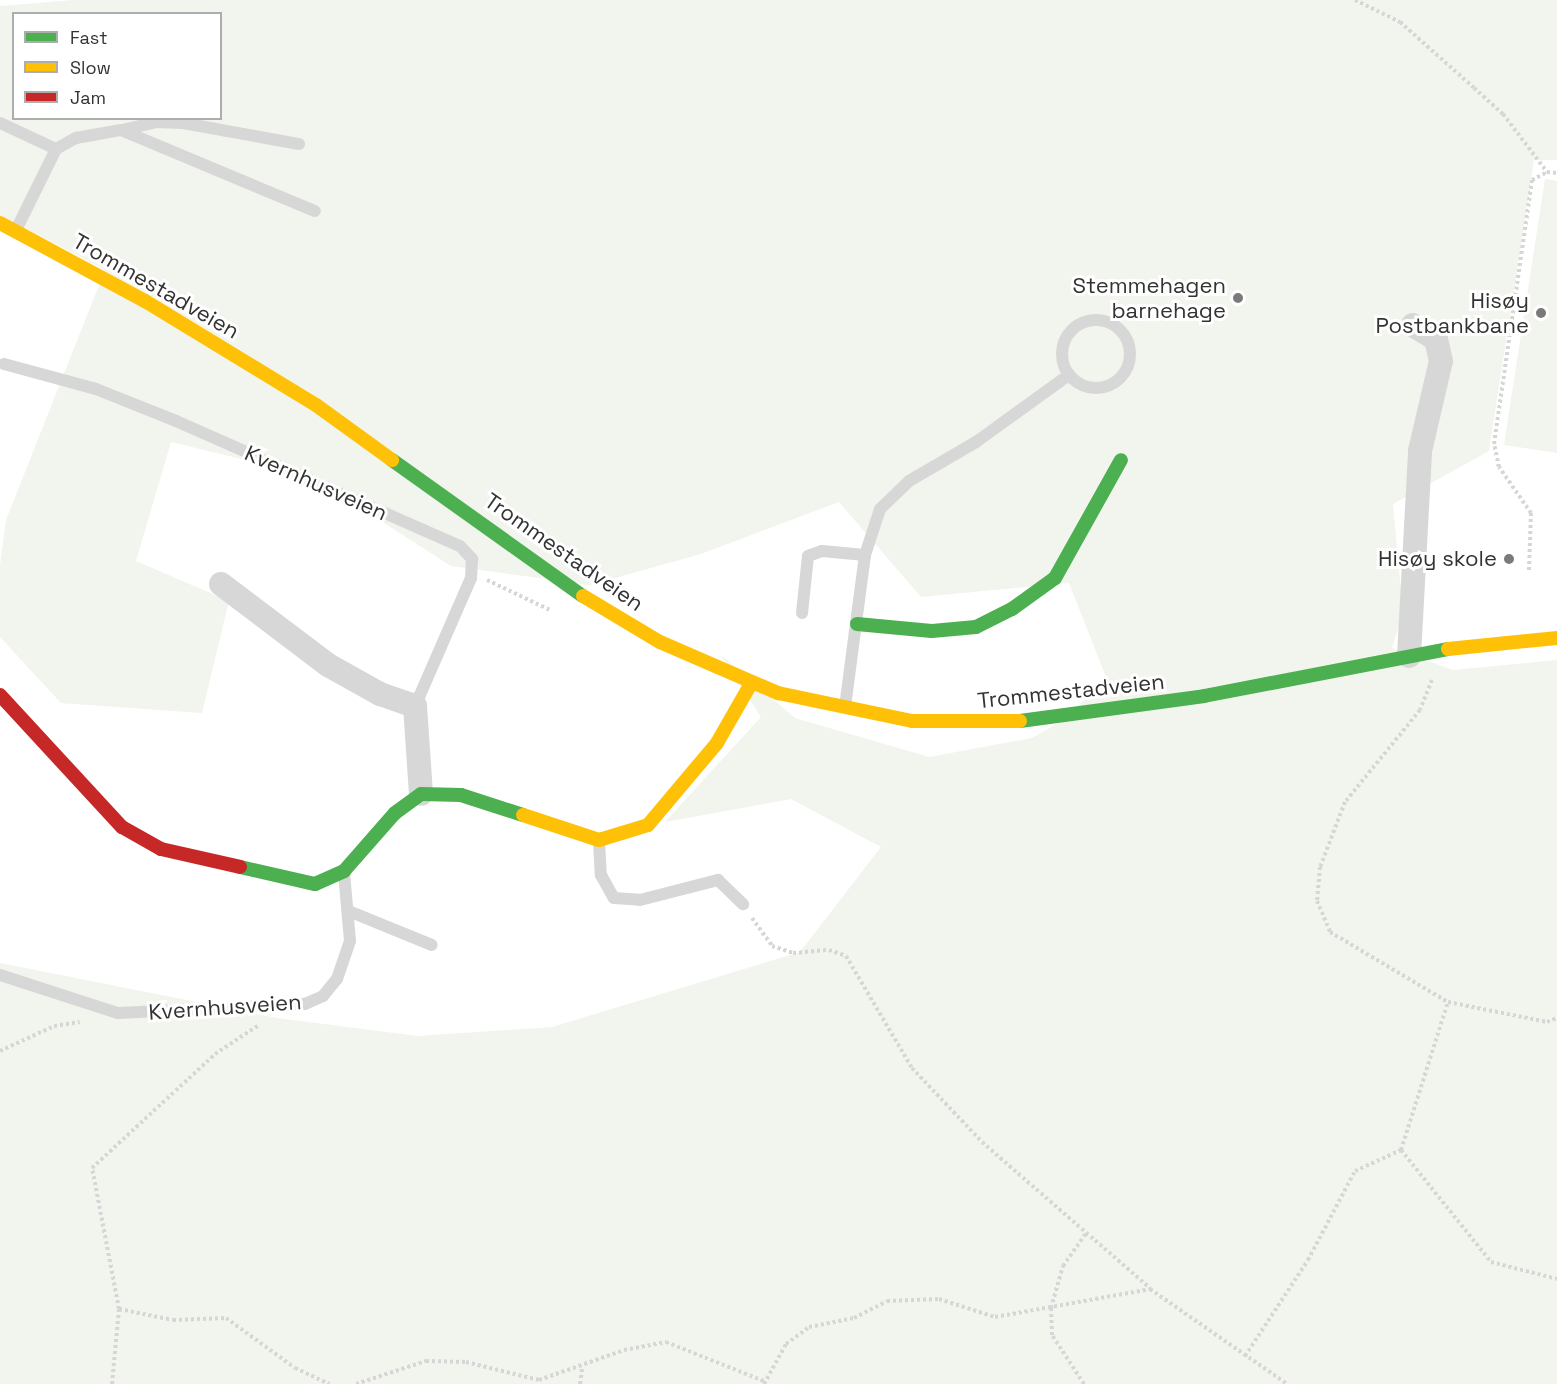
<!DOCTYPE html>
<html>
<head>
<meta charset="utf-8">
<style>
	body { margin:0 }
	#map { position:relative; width:1557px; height:1384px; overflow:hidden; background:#fff; font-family:"Space Grotesk",sans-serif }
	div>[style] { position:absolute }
	.green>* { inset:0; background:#f1f5ed }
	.path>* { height:4px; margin-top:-2px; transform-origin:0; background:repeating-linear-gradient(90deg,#d6d6d6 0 3px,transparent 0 6px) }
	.lane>* { height:12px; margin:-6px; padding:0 6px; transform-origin:6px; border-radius:6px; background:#d7d7d7 }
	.lane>.ring { margin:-6px; padding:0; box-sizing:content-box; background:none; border:12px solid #d7d7d7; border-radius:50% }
	.street>* { height:24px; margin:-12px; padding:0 12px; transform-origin:12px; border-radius:12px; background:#d7d7d7 }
	.fast>* { height:14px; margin:-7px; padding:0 7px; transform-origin:7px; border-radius:7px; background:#4caf50 }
	.slow>* { height:14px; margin:-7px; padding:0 7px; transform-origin:7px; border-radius:7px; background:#ffc107 }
	.jam>* { height:14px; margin:-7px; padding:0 7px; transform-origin:7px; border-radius:7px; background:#c62828 }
	.dots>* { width:16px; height:16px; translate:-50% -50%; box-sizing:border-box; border:3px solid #fff; border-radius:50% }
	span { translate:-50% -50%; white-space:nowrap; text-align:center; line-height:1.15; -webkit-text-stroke:6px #fff; paint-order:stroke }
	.poi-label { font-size:22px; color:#333 }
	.right { translate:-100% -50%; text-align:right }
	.street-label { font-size:22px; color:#333 }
	.legend { position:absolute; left:12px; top:12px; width:210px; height:108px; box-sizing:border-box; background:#fff; border:2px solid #adadad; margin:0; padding:8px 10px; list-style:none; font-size:18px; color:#333 }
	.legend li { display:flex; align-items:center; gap:12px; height:30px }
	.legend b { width:30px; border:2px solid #adadad }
</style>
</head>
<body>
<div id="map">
	<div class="green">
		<div style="clip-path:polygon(evenodd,73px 0,1557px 0,1557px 160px,1534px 160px,1489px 451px,1393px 504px,1403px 613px,1392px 648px,1453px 670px,1557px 660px,1557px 1384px,0 1384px,0 963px,277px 1018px,418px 1036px,552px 1027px,800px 952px,881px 847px,791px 799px,665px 822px,761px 717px,720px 654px,795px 718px,929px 757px,1032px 738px,1068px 717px,1106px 677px,1069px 583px,921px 597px,839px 502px,701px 554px,590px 585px,451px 566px,345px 498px,262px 464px,171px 442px,136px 561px,229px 601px,202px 713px,61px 703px,0 637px,0 565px,6px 520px,105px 270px,0 215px,0 6px,73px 0,14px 14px,220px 14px,220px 118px,14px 118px,14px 14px)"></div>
		<div style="clip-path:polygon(1545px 179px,1557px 181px,1557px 453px,1504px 445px)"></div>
	</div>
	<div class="path">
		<div style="left:1355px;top:0;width:50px;rotate:26.1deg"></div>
		<div style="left:1400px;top:22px;width:99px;rotate:41.7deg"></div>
		<div style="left:1474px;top:88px;width:39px;rotate:42deg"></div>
		<div style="left:1503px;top:114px;width:73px;rotate:52.8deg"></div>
		<div style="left:1529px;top:570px;width:57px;rotate:-88deg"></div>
		<div style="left:1531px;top:513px;width:56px;rotate:-124.8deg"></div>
		<div style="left:1499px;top:467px;width:24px;rotate:-102deg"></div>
		<div style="left:1494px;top:444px;width:267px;rotate:-81.8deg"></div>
		<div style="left:1532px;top:180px;width:17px;rotate:-28deg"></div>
		<div style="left:1547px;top:172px;width:10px;rotate:6deg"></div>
		<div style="left:487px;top:580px;width:70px;rotate:25.5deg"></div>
		<div style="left:1432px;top:680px;width:32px;rotate:112deg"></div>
		<div style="left:1420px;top:710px;width:119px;rotate:129.2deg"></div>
		<div style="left:1345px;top:802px;width:70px;rotate:111deg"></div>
		<div style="left:1320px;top:867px;width:34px;rotate:95deg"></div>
		<div style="left:1317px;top:901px;width:34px;rotate:67deg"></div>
		<div style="left:1330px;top:932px;width:137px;rotate:30.7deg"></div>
		<div style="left:752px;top:918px;width:34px;rotate:54deg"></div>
		<div style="left:772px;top:946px;width:22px;rotate:18deg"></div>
		<div style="left:793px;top:953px;width:36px;rotate:-5deg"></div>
		<div style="left:829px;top:950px;width:18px;rotate:19deg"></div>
		<div style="left:846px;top:956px;width:130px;rotate:59.5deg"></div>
		<div style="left:912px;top:1068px;width:102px;rotate:46.6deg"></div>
		<div style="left:982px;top:1142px;width:223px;rotate:41deg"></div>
		<div style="left:0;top:1051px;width:60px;rotate:-24.8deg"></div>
		<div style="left:54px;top:1026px;width:26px;rotate:-9deg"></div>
		<div style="left:1401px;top:1150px;width:144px;rotate:51.2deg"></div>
		<div style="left:1491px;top:1262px;width:68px;rotate:14.4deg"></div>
		<div style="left:119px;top:1309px;width:55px;rotate:11.5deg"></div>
		<div style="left:173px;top:1320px;width:53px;rotate:-2.2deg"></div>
		<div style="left:226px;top:1318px;width:85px;rotate:35.9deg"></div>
		<div style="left:295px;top:1368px;width:38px;rotate:25deg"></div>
		<div style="left:1245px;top:1356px;width:115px;rotate:-56.7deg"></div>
		<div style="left:1308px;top:1260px;width:101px;rotate:-62.2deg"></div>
		<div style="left:1355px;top:1171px;width:51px;rotate:-24.5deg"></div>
		<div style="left:1401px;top:1150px;width:155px;rotate:-72.4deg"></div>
		<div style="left:1448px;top:1002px;width:101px;rotate:11.4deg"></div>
		<div style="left:1547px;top:1022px;width:11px;rotate:-22deg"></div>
		<div style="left:112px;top:1384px;width:75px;rotate:-84.7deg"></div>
		<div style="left:119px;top:1309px;width:144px;rotate:-100.8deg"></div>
		<div style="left:92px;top:1168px;width:168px;rotate:-42.8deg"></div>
		<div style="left:215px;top:1054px;width:53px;rotate:-33.4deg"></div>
		<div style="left:356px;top:1384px;width:74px;rotate:-18.2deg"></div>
		<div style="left:426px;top:1361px;width:40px;rotate:1.4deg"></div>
		<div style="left:466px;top:1362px;width:75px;rotate:13.9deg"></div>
		<div style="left:539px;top:1380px;width:90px;rotate:-19.4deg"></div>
		<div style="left:624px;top:1350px;width:43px;rotate:-10.8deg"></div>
		<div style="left:666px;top:1342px;width:108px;rotate:21.8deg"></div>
		<div style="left:580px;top:1384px;width:15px;rotate:-82deg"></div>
		<div style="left:764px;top:1384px;width:46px;rotate:-61.2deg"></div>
		<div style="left:786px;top:1344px;width:29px;rotate:-36deg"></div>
		<div style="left:809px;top:1327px;width:46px;rotate:-11.3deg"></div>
		<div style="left:854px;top:1318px;width:37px;rotate:-27deg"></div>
		<div style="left:887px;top:1301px;width:52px;rotate:-2.2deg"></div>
		<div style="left:939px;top:1299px;width:59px;rotate:17.8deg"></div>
		<div style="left:995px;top:1317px;width:158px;rotate:-10.2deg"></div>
		<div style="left:1150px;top:1289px;width:167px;rotate:34.7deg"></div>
		<div style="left:1084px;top:1384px;width:59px;rotate:-123.1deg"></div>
		<div style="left:1052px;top:1335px;width:27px;rotate:-92deg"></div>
		<div style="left:1051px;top:1308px;width:44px;rotate:-74.1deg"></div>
		<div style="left:1063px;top:1266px;width:39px;rotate:-55deg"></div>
	</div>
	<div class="lane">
		<div style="left:0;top:123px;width:62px;rotate:24.9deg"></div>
		<div style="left:122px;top:130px;width:35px;rotate:-13deg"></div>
		<div style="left:156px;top:122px;width:27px;rotate:2deg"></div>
		<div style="left:183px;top:123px;width:118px;rotate:10.3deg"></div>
		<div style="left:16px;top:230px;width:90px;rotate:-63.7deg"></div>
		<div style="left:56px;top:149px;width:23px;rotate:-29deg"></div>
		<div style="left:76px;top:138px;width:46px;rotate:-10.1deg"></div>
		<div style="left:121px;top:130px;width:210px;rotate:22.7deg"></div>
		<div class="ring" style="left:1062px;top:320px;width:56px;height:56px"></div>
		<div style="left:4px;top:364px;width:95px;rotate:15.2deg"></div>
		<div style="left:96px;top:389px;width:86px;rotate:21.8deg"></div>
		<div style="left:176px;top:421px;width:310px;rotate:23.8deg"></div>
		<div style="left:460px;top:546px;width:18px;rotate:47deg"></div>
		<div style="left:472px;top:559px;width:19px;rotate:93deg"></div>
		<div style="left:471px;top:578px;width:140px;rotate:113.6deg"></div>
		<div style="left:802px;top:613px;width:57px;rotate:-84deg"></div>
		<div style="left:808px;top:556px;width:15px;rotate:-20deg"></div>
		<div style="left:822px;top:551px;width:43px;rotate:5.3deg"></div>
		<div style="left:845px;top:707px;width:153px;rotate:-82.5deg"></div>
		<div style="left:865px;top:555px;width:48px;rotate:-71.9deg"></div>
		<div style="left:880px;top:509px;width:40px;rotate:-44deg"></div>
		<div style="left:909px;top:481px;width:78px;rotate:-30.2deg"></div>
		<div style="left:976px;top:442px;width:115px;rotate:-35.8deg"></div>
		<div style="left:599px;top:841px;width:34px;rotate:87deg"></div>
		<div style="left:601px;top:875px;width:26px;rotate:61deg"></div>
		<div style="left:614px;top:898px;width:26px;rotate:4deg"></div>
		<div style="left:640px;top:900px;width:81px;rotate:-14.4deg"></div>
		<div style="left:718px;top:880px;width:35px;rotate:44deg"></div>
		<div style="left:351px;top:912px;width:87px;rotate:22.2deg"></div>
		<div style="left:0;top:975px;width:124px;rotate:17.9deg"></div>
		<div style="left:118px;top:1013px;width:187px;rotate:-2.8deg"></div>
		<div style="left:305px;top:1004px;width:20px;rotate:-24deg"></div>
		<div style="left:323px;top:996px;width:22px;rotate:-51deg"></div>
		<div style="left:337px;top:979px;width:40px;rotate:-71.1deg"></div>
		<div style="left:350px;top:941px;width:68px;rotate:-95deg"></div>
	</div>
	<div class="street">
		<div style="left:221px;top:584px;width:134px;rotate:37.1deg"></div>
		<div style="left:328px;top:665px;width:60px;rotate:29.1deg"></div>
		<div style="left:380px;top:694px;width:37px;rotate:19deg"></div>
		<div style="left:415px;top:706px;width:88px;rotate:86.1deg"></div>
		<div style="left:1409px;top:656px;width:205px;rotate:-86.9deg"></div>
		<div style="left:1420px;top:451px;width:92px;rotate:-76.9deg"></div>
		<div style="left:1441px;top:361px;width:23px;rotate:-103deg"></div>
		<div style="left:1436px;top:339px;width:27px;rotate:-149deg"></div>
	</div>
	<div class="fast">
		<div style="left:392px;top:460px;width:234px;rotate:35.5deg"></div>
		<div style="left:857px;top:624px;width:75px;rotate:5.3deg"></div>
		<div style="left:932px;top:631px;width:44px;rotate:-5.2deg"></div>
		<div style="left:976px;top:627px;width:40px;rotate:-26.6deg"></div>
		<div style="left:1012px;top:609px;width:53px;rotate:-35.8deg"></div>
		<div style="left:1055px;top:578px;width:135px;rotate:-60.8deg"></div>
		<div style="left:1020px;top:721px;width:186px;rotate:-7.7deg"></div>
		<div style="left:1204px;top:696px;width:248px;rotate:-10.9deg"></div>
		<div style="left:240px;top:867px;width:77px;rotate:12.8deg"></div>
		<div style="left:315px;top:884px;width:32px;rotate:-24deg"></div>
		<div style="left:344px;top:871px;width:77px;rotate:-48.7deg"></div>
		<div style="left:395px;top:813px;width:32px;rotate:-36deg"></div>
		<div style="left:421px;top:794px;width:40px;rotate:1.4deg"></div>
		<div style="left:461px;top:795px;width:65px;rotate:17.9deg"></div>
	</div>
	<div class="slow">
		<div style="left:0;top:223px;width:165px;rotate:28.3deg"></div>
		<div style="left:145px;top:301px;width:200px;rotate:31.3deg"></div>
		<div style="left:316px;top:405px;width:94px;rotate:35.9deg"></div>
		<div style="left:583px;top:596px;width:90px;rotate:30.9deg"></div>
		<div style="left:660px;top:642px;width:129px;rotate:23.4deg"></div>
		<div style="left:778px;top:693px;width:137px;rotate:11.8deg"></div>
		<div style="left:912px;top:721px;width:108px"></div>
		<div style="left:1448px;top:649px;width:110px;rotate:-5.8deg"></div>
		<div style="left:523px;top:815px;width:80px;rotate:18.2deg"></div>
		<div style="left:599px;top:840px;width:51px;rotate:-17deg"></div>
		<div style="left:648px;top:825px;width:107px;rotate:-49.9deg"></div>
		<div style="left:717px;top:743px;width:70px;rotate:-60.2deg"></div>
	</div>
	<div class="jam">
		<div style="left:0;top:695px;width:180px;rotate:47.3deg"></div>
		<div style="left:122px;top:827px;width:45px;rotate:29.4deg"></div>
		<div style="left:161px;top:849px;width:81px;rotate:12.8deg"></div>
	</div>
	<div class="dots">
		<div style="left:1238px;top:298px;background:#7a7a7a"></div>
		<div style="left:1541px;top:313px;background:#7a7a7a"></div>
		<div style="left:1509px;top:559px;background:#7a7a7a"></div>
	</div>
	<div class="poi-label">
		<span class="right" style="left:1226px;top:298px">Stemmehagen<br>barnehage</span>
		<span class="right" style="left:1529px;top:313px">Hisøy<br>Postbankbane</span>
		<span class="right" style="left:1497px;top:559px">Hisøy skole</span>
	</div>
	<div class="street-label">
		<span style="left:156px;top:286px;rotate:30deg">Trommestadveien</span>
		<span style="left:316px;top:483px;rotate:24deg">Kvernhusveien</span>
		<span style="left:564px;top:552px;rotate:35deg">Trommestadveien</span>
		<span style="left:1071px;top:691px;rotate:-6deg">Trommestadveien</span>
		<span style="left:225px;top:1007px;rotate:-4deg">Kvernhusveien</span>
	</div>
	<ul class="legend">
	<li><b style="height:8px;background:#4caf50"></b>Fast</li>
	<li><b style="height:8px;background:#ffc107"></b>Slow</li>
	<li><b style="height:8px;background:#c62828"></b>Jam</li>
	</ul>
</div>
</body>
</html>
